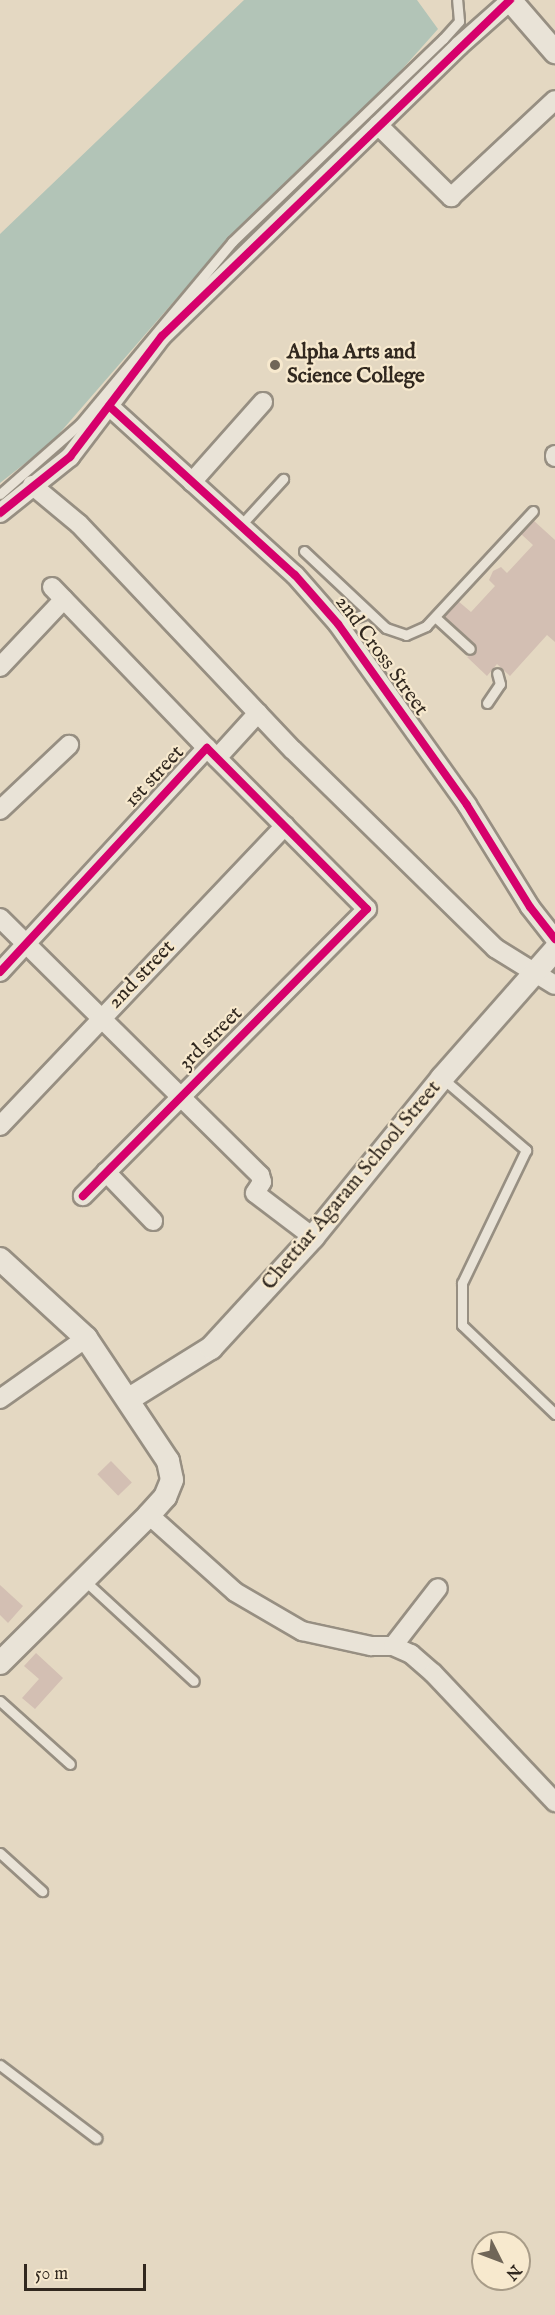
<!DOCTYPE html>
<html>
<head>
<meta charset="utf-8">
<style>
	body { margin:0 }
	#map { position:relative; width:555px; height:2315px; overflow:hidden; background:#e4d8c2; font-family:"IM FELL English",serif }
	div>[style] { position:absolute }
	.water>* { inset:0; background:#b2c4b7 }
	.building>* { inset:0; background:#d3bfb3; transform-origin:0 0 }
	.roads { filter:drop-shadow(2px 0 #978f82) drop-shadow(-2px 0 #978f82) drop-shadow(0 2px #978f82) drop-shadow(0 -2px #978f82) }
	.service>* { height:9px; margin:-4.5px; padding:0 4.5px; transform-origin:4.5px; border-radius:4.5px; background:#e9e3d7 }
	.minor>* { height:18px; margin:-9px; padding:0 9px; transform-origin:9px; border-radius:9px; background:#e9e3d7 }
	.tertiary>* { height:22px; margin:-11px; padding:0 11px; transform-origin:11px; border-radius:11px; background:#e9e3d7 }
	.cycleway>* { height:8px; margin:-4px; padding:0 4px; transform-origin:4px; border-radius:4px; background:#d6006c }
	.dots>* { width:16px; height:16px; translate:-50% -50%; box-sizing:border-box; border:3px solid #f7e9ce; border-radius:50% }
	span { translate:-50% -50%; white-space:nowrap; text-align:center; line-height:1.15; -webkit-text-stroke:4.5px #f7e9ce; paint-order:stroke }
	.poi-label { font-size:21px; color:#31281f; font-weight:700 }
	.left { translate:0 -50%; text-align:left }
	.street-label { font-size:21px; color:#31281f }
	.north { position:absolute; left:471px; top:2231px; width:60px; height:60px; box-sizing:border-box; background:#f7e9ce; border:2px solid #a89c88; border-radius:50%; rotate:132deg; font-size:16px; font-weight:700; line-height:24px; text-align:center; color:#31281f }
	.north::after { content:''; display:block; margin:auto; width:21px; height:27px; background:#706658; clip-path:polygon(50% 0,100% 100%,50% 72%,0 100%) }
	.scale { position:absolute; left:24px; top:2264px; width:122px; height:27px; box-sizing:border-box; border:3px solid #31281f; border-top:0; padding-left:8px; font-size:18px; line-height:21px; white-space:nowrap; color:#31281f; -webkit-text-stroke:4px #f7e9ce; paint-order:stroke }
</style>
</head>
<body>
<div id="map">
	<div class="water">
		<div style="clip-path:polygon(244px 0,417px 0,438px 29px,380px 94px,235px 231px,51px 443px,0 483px,0 234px)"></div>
	</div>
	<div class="building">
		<div style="clip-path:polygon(533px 520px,555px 540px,555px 642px,547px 635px,510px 676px,497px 664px,487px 676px,467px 657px,475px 653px,475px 644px,444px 616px,458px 601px,471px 612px,495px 586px,489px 580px,493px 571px,501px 567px,507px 573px,533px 545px,521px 534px)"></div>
		<div style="left:111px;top:1461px;width:30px;height:19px;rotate:46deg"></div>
		<div style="clip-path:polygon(0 1585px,23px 1606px,8px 1623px,0 1615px)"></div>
		<div style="clip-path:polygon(36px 1653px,63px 1678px,35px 1709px,22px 1698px,39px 1679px,24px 1666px)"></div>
	</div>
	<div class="roads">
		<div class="service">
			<div style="left:0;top:494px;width:106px;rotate:-41.2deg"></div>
			<div style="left:80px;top:424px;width:237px;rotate:-50.1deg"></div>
			<div style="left:232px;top:242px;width:293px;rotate:-43.9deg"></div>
			<div style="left:443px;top:39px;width:24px;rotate:-48deg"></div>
			<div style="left:459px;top:21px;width:21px;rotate:-95deg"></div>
			<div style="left:240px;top:526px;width:64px;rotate:-47.5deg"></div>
			<div style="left:304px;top:551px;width:112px;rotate:43.2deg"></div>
			<div style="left:386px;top:628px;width:21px;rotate:19deg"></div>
			<div style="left:406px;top:635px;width:22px;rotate:-24deg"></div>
			<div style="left:426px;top:626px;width:157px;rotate:-47.1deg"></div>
			<div style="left:435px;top:617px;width:47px;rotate:42.4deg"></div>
			<div style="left:338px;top:624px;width:32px;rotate:-20deg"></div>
			<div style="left:487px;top:703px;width:23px;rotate:-56deg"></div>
			<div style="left:500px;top:684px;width:11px;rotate:-105deg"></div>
			<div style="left:442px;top:1078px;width:111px;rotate:40.6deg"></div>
			<div style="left:526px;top:1150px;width:148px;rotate:115.7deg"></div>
			<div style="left:462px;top:1283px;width:42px;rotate:90deg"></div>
			<div style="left:462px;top:1325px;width:129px;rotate:43.7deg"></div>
			<div style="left:84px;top:1580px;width:149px;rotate:42.6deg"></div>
			<div style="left:0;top:1701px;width:94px;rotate:42deg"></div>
			<div style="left:0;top:1853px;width:57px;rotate:42.1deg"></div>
			<div style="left:0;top:2065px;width:121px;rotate:37.2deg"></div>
		</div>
		<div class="minor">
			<div style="left:378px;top:125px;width:103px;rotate:44.6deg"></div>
			<div style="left:451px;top:197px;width:142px;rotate:-43deg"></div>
			<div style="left:109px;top:406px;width:251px;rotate:42.3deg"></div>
			<div style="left:295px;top:575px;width:65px;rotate:48.7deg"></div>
			<div style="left:338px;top:624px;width:222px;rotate:54.5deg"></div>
			<div style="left:467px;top:805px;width:120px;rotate:58.3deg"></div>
			<div style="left:530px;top:907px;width:41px;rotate:52deg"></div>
			<div style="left:555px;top:455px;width:2px;rotate:90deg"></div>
			<div style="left:192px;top:482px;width:107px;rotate:-48.4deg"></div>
			<div style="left:32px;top:485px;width:61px;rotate:39.7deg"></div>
			<div style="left:79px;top:524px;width:311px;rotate:46.6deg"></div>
			<div style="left:293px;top:750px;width:283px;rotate:44.4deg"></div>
			<div style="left:495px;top:948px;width:70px;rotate:31.7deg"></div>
			<div style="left:0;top:513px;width:90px;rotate:-38.7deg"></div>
			<div style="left:70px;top:457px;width:152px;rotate:-52.8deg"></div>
			<div style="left:162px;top:336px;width:415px;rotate:-44.3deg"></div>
			<div style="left:459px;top:46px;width:69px;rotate:-41.5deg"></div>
			<div style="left:52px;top:587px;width:223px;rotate:46.1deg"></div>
			<div style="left:0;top:667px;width:93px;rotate:-46.7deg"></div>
			<div style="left:217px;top:758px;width:61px;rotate:-47.7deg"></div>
			<div style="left:0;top:810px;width:95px;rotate:-43.3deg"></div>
			<div style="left:0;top:918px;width:366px;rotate:44.7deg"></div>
			<div style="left:260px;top:1175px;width:7px;rotate:74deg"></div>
			<div style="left:262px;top:1182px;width:13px;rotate:122deg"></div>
			<div style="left:255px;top:1193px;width:73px;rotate:37.2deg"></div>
			<div style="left:0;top:972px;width:305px;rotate:-47.3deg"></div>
			<div style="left:207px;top:748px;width:227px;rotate:45.2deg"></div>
			<div style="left:367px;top:909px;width:404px;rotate:134.7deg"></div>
			<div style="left:0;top:1126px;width:414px;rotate:-46.5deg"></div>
			<div style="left:106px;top:1172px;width:68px;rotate:46.2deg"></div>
			<div style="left:0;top:1399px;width:105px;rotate:-35.3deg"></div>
			<div style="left:149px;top:1515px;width:115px;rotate:41.8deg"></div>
			<div style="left:235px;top:1592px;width:78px;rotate:30.2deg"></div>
			<div style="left:302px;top:1631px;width:71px;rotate:12.3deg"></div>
			<div style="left:371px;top:1646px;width:22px"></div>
			<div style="left:393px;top:1646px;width:73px;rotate:-52.2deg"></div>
			<div style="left:393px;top:1646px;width:20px;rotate:24deg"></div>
			<div style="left:411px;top:1654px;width:29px;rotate:41deg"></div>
			<div style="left:433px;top:1673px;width:178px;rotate:46.6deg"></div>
		</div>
		<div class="tertiary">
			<div style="left:510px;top:0;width:69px;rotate:49.1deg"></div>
			<div style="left:0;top:1259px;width:117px;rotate:42.6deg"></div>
			<div style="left:86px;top:1338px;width:148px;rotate:56.3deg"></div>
			<div style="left:168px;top:1461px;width:19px;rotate:78deg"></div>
			<div style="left:172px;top:1480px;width:18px;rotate:112deg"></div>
			<div style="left:165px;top:1497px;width:24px;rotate:132deg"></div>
			<div style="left:149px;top:1515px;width:210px;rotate:135.2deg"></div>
			<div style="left:129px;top:1399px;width:97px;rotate:-31.9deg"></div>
			<div style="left:211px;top:1348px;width:151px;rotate:-47.4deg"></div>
			<div style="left:313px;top:1237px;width:205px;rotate:-50.9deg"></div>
			<div style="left:442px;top:1078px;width:171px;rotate:-48.6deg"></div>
		</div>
	</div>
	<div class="cycleway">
		<div style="left:109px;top:406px;width:251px;rotate:42.3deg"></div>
		<div style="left:295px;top:575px;width:65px;rotate:48.7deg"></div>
		<div style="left:338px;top:624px;width:222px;rotate:54.5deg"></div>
		<div style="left:467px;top:805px;width:120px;rotate:58.3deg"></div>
		<div style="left:530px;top:907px;width:41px;rotate:52deg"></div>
		<div style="left:0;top:513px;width:90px;rotate:-38.7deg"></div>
		<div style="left:70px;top:457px;width:152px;rotate:-52.8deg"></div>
		<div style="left:162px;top:336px;width:484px;rotate:-44deg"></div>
		<div style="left:0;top:972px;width:305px;rotate:-47.3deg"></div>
		<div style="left:207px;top:748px;width:227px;rotate:45.2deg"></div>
		<div style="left:367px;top:909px;width:404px;rotate:134.7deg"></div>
	</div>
	<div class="dots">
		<div style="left:275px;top:365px;background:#706658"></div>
	</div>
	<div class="poi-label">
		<span class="left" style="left:287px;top:365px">Alpha Arts and<br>Science College</span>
	</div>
	<div class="street-label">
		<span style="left:381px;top:656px;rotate:54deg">2nd Cross Street</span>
		<span style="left:155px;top:777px;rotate:-47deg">1st street</span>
		<span style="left:142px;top:975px;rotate:-46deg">2nd street</span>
		<span style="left:211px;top:1039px;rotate:-45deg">3rd street</span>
		<span style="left:352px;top:1186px;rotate:-50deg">Chettiar Agaram School Street</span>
	</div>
	<div class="north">N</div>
	<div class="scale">50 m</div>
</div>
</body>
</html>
